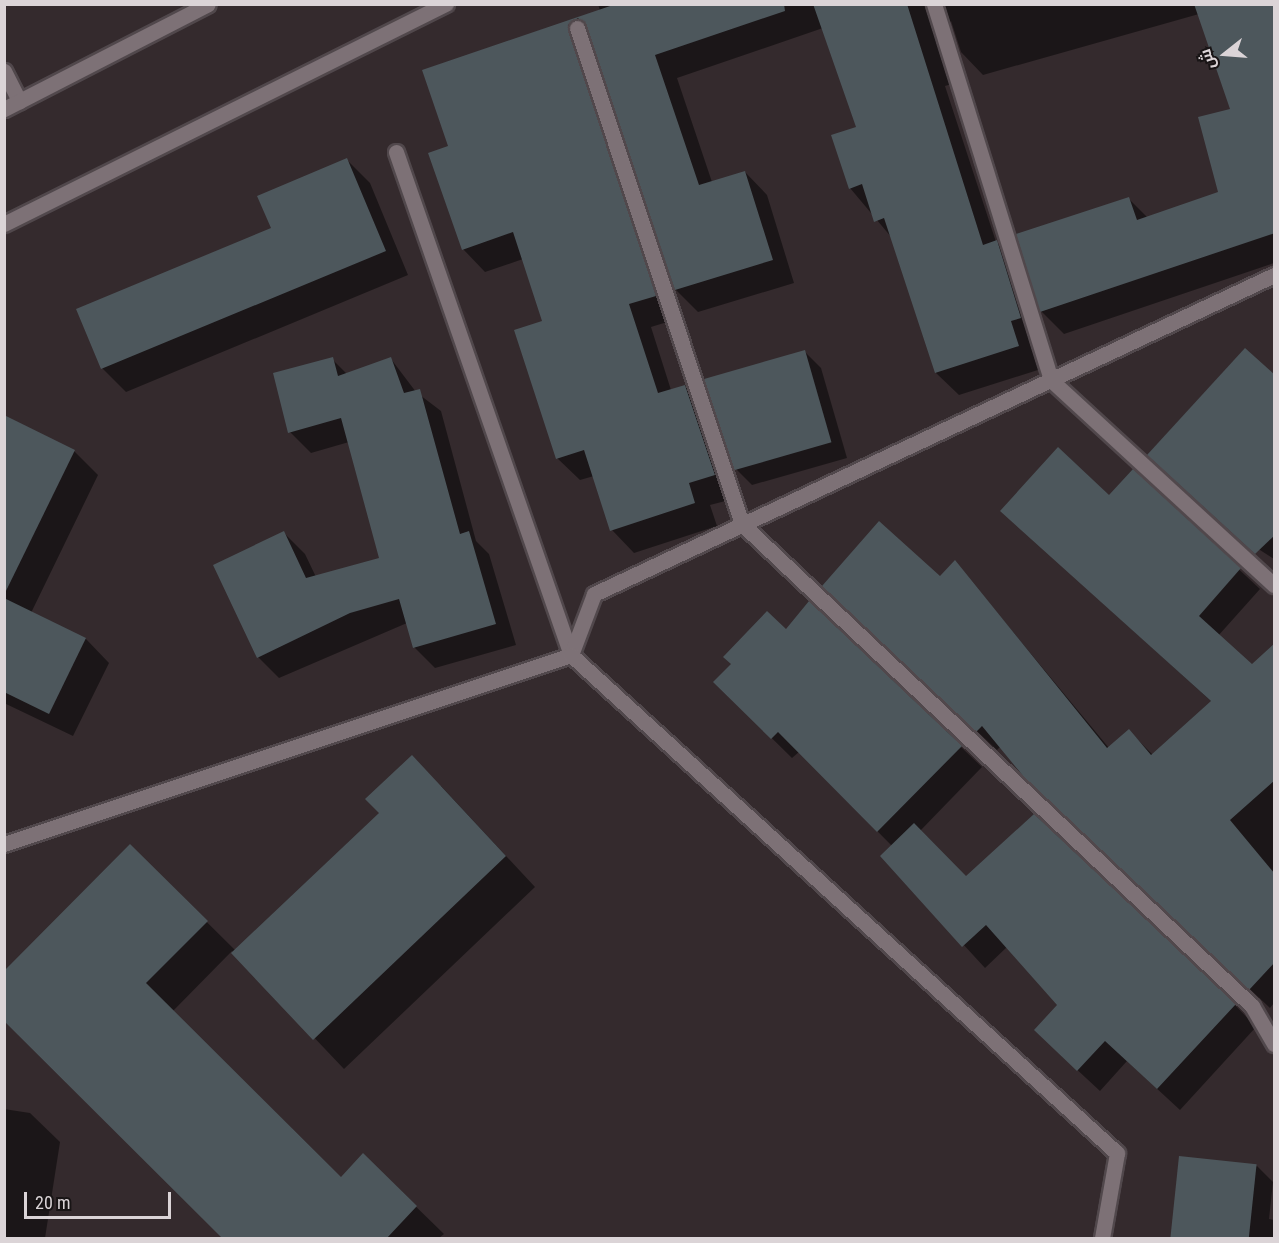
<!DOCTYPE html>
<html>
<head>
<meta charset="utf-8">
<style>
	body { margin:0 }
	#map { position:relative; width:1279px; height:1243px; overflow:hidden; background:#342a2d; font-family:"Roboto Condensed",Cairo,sans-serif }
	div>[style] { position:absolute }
	.shadow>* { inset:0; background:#0007 }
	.building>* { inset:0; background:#4d575c; transform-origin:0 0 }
	.roads { filter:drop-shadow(2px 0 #51484c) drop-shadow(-2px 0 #51484c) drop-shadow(0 2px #51484c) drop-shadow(0 -2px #51484c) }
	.street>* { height:15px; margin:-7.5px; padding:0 7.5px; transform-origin:7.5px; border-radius:7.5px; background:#7d7176 }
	span { translate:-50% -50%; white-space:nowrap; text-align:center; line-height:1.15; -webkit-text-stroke:6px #181415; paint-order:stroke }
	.frame { position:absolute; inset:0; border:6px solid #dbd4d7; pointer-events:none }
	.north { position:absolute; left:1195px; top:24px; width:60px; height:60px; -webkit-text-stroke:4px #181415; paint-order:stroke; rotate:253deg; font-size:16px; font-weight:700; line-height:24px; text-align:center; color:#dbd4d7 }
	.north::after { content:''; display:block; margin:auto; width:21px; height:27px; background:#dbd4d7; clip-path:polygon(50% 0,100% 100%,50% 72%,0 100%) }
	.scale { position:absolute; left:24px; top:1192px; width:147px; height:27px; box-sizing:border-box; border:3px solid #dbd4d7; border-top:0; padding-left:8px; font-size:18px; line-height:21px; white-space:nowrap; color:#dbd4d7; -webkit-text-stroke:4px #181415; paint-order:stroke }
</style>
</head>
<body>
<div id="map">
	<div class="shadow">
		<div style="clip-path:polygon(598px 4px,1274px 4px,1274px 263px,1064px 334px,1041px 311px,1129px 199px,1148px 218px,1220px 193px,1232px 110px,1199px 14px,983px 75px,961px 52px,951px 21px,946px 30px,962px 81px,945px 86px,996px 242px,1019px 264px,1041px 369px,959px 395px,936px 373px,892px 238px,850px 188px,857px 128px,823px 28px,677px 78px,712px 182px,745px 172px,767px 195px,794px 283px,698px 312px,676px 290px,593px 41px,590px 55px,677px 319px,651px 327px,671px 390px,685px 386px,707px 409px,737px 498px,710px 505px,717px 526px,634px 553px,612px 530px,594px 476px,580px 480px,557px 458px,544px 322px,523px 259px,485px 272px,463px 249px,450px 147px,424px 71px,600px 11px)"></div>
		<div style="clip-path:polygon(347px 160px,370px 183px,408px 275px,126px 392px,102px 368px,273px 229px)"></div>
		<div style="clip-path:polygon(805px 352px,821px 368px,847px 458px,752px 485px,736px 469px)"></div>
		<div style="clip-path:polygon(332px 359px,347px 374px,391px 359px,416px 392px,441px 411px,476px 541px,489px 554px,516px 645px,435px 668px,414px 647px,407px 623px,279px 678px,258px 657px,284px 533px,305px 554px,316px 577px,381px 559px,349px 442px,311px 453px,290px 432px)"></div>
		<div style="clip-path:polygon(1274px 377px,1274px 559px,1229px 530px)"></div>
		<div style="clip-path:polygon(4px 417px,74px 451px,98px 475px,31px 613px,86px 639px,109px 663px,73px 736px,4px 703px)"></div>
		<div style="clip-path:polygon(1133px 471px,1260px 589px,1218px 636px,1252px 666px,1274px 645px,1274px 1003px,1270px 1008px,1046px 797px,1001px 746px,997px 750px,844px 606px,940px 578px,955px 562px,1109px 748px,1129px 731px,1153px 755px,1212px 702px,1002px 511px,1109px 497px)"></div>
		<div style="clip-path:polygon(786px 631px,961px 747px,982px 767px,920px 831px,966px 878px,1235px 1005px,1256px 1027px,1180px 1110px,1127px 1061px,1100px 1091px,1058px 1052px,1059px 1005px,1007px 947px,985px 968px,882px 856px,892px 846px,799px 752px,792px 758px,715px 682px)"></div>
		<div style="clip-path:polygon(441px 786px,535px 887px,344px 1069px,232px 951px,172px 1012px,341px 1179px,363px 1155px,444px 1234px,439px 1238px,225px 1238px,4px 1019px,130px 846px,236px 951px)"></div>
		<div style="clip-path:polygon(4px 1109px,30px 1113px,60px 1142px,45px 1238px,4px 1238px)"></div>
		<div style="clip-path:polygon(1257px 1166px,1273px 1182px,1269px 1219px,1274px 1220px,1274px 1238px,1173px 1238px)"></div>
	</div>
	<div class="building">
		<div style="clip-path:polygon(616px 4px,784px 4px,785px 11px,655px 55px,699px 185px,745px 171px,773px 260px,675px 290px,586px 25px,578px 18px,568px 25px,656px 296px,629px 304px,658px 393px,685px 385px,715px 475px,689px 483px,695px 503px,610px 531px,584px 450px,556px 459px,514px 330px,542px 321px,513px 232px,462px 250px,428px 153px,448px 146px,422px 70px)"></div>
		<div style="clip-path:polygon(813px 4px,907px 4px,983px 245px,997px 240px,1021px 318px,1011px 321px,1019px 346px,935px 373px,884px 218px,874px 222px,862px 184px,849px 189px,831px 135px,856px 127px)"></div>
		<div style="clip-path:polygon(1194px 4px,1275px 4px,1275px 233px,1040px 312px,1016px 234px,1129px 197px,1137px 220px,1218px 192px,1198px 117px,1230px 109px)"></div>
		<div style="clip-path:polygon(347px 158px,386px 251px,101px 369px,76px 309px,271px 228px,257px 196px)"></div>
		<div style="clip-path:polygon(1245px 348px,1275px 375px,1275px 535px,1255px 554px,1147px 455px)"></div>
		<div style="left:805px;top:350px;width:96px;height:105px;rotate:74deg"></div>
		<div style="clip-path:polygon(333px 357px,338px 376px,391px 357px,404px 393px,420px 389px,460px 534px,469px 531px,496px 624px,413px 648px,399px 599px,350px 613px,257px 658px,213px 565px,284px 531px,306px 578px,379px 558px,341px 418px,288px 433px,273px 373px)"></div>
		<div style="clip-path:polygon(4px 415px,75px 450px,4px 595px)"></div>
		<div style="clip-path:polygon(1058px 447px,1109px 495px,1133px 469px,1241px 568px,1199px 616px,1252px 664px,1275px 643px,1275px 780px,1230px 820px,1275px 874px,1275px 962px,1249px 990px,1024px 777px,982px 726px,976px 732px,822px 586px,879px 521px,940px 576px,955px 560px,1107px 748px,1129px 729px,1151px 755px,1211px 701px,1000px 511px)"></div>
		<div style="clip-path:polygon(4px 598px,86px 638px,49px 714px,4px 692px)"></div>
		<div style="clip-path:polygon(809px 601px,962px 746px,877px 832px,778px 732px,771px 739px,713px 682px,731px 664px,723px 657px,767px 611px,786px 629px)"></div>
		<div style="clip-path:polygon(412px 755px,506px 856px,313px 1040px,231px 953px,379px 813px,365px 799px)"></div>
		<div style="clip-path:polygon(1034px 814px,1236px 1004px,1157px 1089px,1105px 1041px,1077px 1071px,1034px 1030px,1057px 1005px,986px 925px,962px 947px,880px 856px,914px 823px,966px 876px)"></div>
		<div style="clip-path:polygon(130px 844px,208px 921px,146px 983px,341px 1177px,363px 1153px,417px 1206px,386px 1239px,223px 1239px,4px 1021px,4px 971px)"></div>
		<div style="left:1179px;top:1156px;width:78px;height:83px;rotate:6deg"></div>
	</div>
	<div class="roads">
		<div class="street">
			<div style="left:934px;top:4px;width:394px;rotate:72.7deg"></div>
			<div style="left:1051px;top:380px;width:303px;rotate:42.6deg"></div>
			<div style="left:577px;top:28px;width:523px;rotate:71.6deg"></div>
			<div style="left:742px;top:524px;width:702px;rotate:43.38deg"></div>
			<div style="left:1252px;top:1006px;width:44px;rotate:59.9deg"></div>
			<div style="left:4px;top:71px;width:34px;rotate:63deg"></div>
			<div style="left:4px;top:109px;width:229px;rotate:-27.2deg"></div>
			<div style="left:396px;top:152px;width:533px;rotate:70.82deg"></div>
			<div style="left:4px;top:224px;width:494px;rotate:-26.5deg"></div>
			<div style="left:571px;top:655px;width:65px;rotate:-69.3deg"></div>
			<div style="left:594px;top:594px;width:751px;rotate:-25.13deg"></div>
			<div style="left:4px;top:844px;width:598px;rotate:-18.43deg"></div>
			<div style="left:571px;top:655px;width:739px;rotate:42.37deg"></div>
			<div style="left:1117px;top:1153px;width:86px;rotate:100deg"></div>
		</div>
	</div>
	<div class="frame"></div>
	<div class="north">ش</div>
	<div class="scale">20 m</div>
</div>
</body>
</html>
